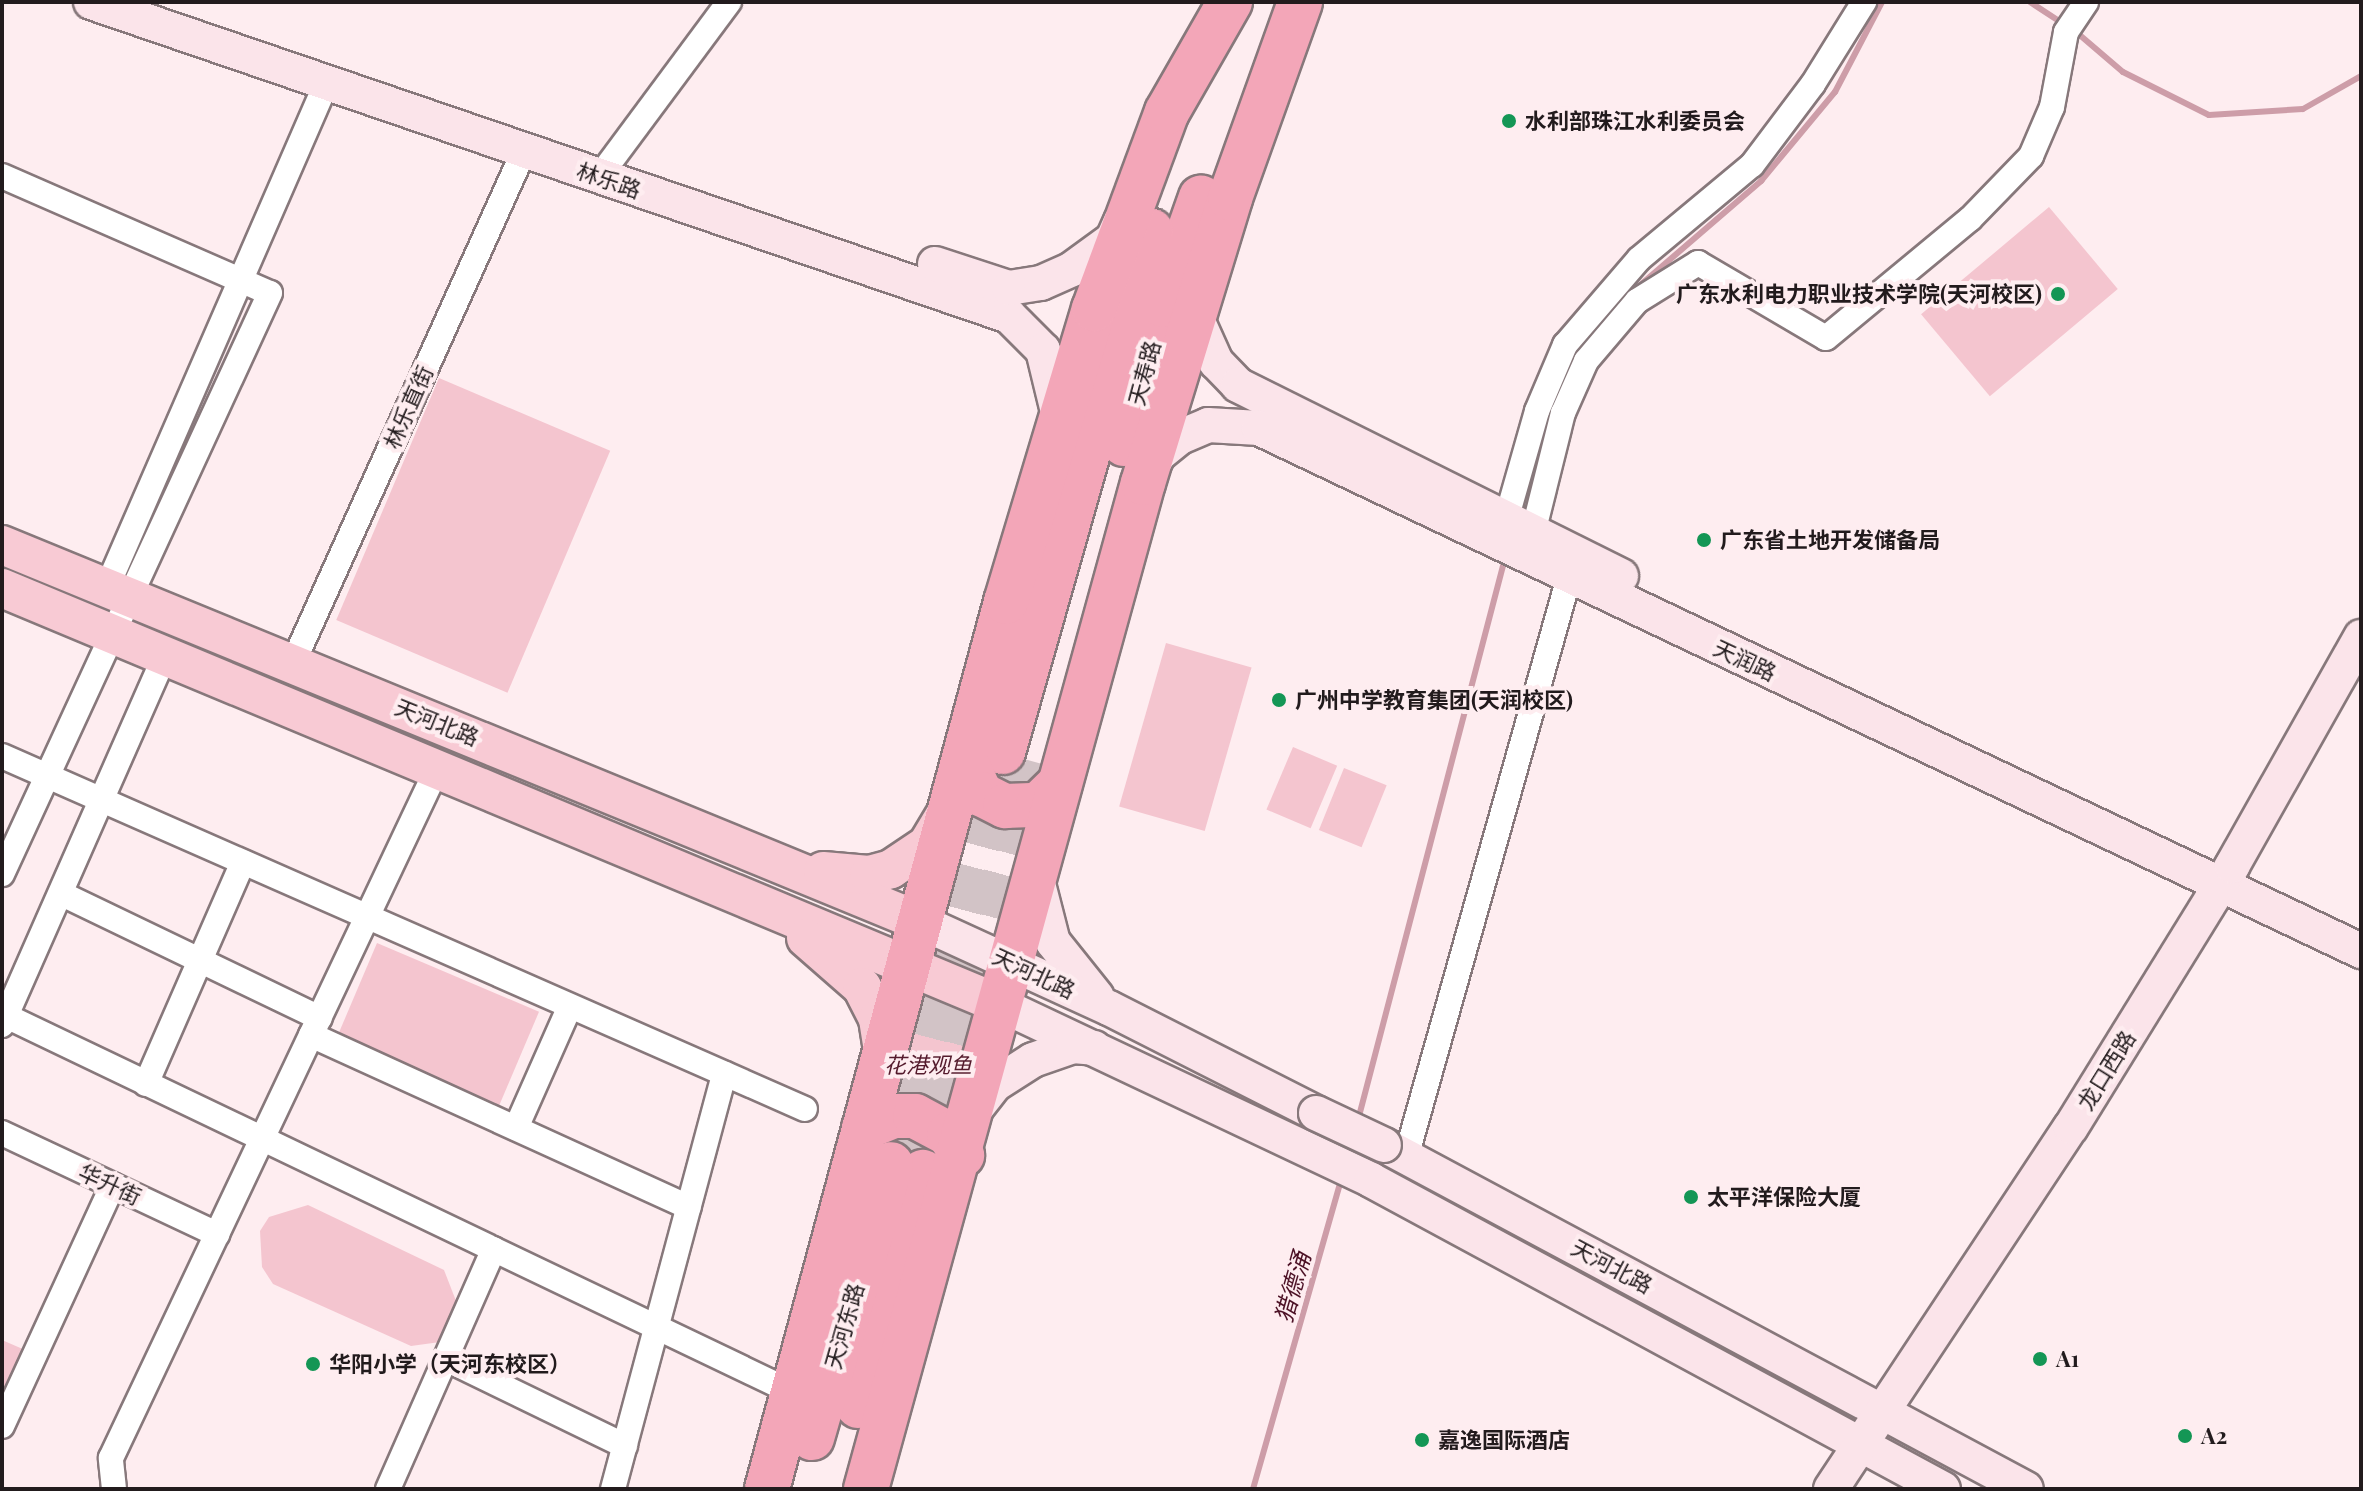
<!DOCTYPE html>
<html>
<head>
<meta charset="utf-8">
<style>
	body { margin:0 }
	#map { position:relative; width:2363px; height:1491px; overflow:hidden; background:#feedf0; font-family:"Playfair Display","Noto Sans SC",serif }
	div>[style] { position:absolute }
	.green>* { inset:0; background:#f4c5cf; transform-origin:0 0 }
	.stream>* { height:6px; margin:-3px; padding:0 3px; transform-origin:3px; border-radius:3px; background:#cd9da8 }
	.highway-tunnel>* { height:44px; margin-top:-22px; transform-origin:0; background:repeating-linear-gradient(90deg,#d2c3c6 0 44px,transparent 0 66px) }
	.roads { filter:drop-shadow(2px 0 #87787b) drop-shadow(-2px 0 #87787b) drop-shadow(0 2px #87787b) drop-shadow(0 -2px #87787b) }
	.street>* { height:24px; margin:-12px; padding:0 12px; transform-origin:12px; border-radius:12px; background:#fff }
	.secondary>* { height:34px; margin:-17px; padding:0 17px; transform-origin:17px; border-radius:17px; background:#fbe4ea }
	.primary>* { height:38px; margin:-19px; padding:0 19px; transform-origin:19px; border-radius:19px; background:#f8cad4 }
	.highway>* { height:44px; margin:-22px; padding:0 22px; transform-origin:22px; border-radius:22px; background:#f3a6b8 }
	.bridges { filter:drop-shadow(2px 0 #87787b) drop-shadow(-2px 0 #87787b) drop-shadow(0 2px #87787b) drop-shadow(0 -2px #87787b) }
	.secondary-bridge>* { height:34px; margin:-17px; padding:0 17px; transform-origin:17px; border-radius:17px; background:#fbe4ea }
	.dots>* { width:22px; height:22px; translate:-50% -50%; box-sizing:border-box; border:4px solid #feedf0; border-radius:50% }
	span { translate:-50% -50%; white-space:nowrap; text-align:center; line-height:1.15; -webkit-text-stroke:8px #feedf0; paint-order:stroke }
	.poi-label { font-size:22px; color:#221b1d; font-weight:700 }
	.left { translate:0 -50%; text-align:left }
	.right { translate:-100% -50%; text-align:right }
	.street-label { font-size:22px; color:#221b1d }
	.park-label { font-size:22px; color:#541a2c; font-style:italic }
	.water-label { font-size:24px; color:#4d1226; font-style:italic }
	.frame { position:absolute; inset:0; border:4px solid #221b1d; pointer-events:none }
</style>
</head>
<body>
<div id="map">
	<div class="green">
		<div style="left:2049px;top:207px;width:107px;height:167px;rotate:50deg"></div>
		<div style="left:439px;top:378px;width:186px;height:263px;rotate:23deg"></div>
		<div style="left:1166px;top:643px;width:89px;height:170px;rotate:16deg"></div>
		<div style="left:1293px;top:747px;width:48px;height:68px;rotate:23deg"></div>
		<div style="left:1344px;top:768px;width:46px;height:67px;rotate:22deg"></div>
		<div style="left:377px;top:943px;width:176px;height:112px;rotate:23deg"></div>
		<div style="clip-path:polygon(926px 1008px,960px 1018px,968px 1029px,946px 1113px,887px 1101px,916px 1010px)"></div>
		<div style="clip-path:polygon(308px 1205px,444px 1270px,458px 1306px,440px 1342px,411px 1346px,273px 1284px,262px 1267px,260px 1231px,269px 1217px)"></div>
		<div style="clip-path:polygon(2px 1340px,25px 1350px,2px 1401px)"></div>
	</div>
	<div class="stream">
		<div style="left:2030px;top:2px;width:42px;rotate:33.3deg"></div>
		<div style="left:2075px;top:31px;width:63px;rotate:40.5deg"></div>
		<div style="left:2123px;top:72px;width:96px;rotate:26.6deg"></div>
		<div style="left:2209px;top:115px;width:94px;rotate:-3.7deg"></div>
		<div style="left:2303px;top:109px;width:67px;rotate:-29.6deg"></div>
		<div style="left:1631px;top:293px;width:172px;rotate:-40.7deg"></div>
		<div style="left:1761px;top:181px;width:116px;rotate:-50.3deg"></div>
		<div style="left:1835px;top:92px;width:102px;rotate:-62.4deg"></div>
		<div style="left:1544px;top:429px;width:81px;rotate:-67.5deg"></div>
		<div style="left:1575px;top:354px;width:31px;rotate:-48deg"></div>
		<div style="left:1358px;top:1120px;width:581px;rotate:-75.34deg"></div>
		<div style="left:1253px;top:1489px;width:324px;rotate:-74.1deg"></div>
	</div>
	<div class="highway-tunnel">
		<div style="left:891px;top:1164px;width:417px;rotate:-74.8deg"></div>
		<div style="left:923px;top:1172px;width:425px;rotate:-74.4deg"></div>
	</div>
	<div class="roads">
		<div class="street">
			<div style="left:2px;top:176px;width:292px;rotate:23.6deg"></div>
			<div style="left:270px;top:293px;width:640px;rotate:114.76deg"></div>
			<div style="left:599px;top:177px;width:218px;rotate:-53.4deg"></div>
			<div style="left:1506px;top:520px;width:113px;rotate:-74.1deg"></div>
			<div style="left:1537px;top:411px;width:72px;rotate:-67deg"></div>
			<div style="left:1565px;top:345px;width:113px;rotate:-49.3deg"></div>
			<div style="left:1639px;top:259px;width:147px;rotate:-39.8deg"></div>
			<div style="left:1752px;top:165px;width:101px;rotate:-53deg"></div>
			<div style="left:1813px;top:84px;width:97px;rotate:-58.1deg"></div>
			<div style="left:1533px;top:533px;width:124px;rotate:-76deg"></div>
			<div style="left:1563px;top:413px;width:57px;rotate:-66.1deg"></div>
			<div style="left:1586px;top:361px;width:79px;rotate:-49.6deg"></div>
			<div style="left:1637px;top:301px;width:72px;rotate:-31.9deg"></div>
			<div style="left:1698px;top:263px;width:148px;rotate:30.4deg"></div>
			<div style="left:1826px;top:338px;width:187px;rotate:-39.6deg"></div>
			<div style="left:1970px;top:219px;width:88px;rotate:-45.9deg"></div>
			<div style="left:2031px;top:156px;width:53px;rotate:-66.8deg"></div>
			<div style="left:2052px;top:107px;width:76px;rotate:-79.4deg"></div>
			<div style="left:2066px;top:32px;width:36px;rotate:-56deg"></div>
			<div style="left:107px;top:587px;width:549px;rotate:-66.47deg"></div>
			<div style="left:293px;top:663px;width:562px;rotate:-65.72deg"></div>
			<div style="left:2px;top:756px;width:877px;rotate:23.73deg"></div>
			<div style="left:62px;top:894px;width:286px;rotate:25.7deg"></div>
			<div style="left:2px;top:1014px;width:878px;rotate:25.57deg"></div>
			<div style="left:2px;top:1025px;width:403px;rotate:-66.2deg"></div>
			<div style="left:311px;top:1035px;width:415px;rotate:24.5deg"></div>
			<div style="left:146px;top:1084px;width:242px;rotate:-66.4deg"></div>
			<div style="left:516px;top:1128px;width:133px;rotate:-66.1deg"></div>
			<div style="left:2px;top:1133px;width:238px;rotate:25.2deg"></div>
			<div style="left:1406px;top:1157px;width:602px;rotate:-74.3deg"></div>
			<div style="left:446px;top:1359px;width:199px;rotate:25.9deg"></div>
			<div style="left:2px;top:1426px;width:265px;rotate:-65.3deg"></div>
			<div style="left:114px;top:1489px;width:31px;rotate:-96deg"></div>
			<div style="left:111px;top:1458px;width:764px;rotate:-64.68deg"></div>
			<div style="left:388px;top:1489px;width:262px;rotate:-66.2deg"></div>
			<div style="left:613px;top:1489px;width:430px;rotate:-75deg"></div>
		</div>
		<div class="secondary">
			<div style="left:91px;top:2px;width:970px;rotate:18.88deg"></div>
			<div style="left:1009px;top:316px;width:48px;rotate:45deg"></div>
			<div style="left:1043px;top:350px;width:68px;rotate:76.4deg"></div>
			<div style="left:935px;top:264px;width:78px;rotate:18deg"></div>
			<div style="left:1009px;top:288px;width:32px;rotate:-9deg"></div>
			<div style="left:1041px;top:283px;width:34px;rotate:-24deg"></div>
			<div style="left:1072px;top:269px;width:51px;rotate:-36.2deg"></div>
			<div style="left:1113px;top:239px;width:20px;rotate:-66deg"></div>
			<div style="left:1194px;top:313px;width:54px;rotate:65.8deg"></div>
			<div style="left:1216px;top:362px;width:32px;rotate:46deg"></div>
			<div style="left:1238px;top:385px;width:428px;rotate:26.5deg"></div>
			<div style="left:1150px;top:470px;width:18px;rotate:-61deg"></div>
			<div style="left:1159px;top:454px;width:27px;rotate:-39deg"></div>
			<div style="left:1180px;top:437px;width:30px;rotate:-23deg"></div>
			<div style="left:1208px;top:425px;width:51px;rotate:3.4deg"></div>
			<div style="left:1259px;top:428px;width:1220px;rotate:25.39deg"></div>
			<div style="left:1036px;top:876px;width:68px;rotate:75.6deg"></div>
			<div style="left:1053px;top:942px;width:70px;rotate:51.3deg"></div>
			<div style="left:921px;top:922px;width:207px;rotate:24.6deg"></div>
			<div style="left:1109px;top:1008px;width:232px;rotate:26.9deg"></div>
			<div style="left:997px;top:1003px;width:414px;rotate:25.3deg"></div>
			<div style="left:1371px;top:1180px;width:650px;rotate:28.38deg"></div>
			<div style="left:974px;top:1111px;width:33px;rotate:-52deg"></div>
			<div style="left:994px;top:1085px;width:46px;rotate:-32.7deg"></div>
			<div style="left:1033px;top:1060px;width:42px;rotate:-19.3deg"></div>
			<div style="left:1073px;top:1046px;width:21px;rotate:5deg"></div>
			<div style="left:1384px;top:1145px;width:728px;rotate:28.18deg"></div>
			<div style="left:1831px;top:1489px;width:434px;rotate:-56.5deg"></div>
			<div style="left:2071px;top:1127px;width:307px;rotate:-58.3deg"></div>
			<div style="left:2232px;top:866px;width:263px;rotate:-60.6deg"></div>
		</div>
		<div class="primary">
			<div style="left:2px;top:545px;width:993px;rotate:22.3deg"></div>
			<div style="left:2px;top:588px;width:1078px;rotate:22.64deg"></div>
			<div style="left:823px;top:871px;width:46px;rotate:5deg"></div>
			<div style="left:869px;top:875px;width:23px;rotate:-15deg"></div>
			<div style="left:891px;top:869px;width:43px;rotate:-33.7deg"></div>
			<div style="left:927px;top:845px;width:37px;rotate:-59deg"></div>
			<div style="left:806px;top:938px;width:74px;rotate:41.2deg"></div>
			<div style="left:862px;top:987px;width:36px;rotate:63deg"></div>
			<div style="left:878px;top:1019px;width:39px;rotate:81deg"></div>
		</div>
		<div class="highway">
			<div style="left:1124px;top:444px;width:144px;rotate:-74.3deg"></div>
			<div style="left:1163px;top:305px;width:114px;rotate:-70.6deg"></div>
			<div style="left:1003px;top:752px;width:542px;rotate:-74.14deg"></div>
			<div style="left:965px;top:760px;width:38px;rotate:65deg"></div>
			<div style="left:981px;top:794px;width:27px;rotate:27deg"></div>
			<div style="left:1005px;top:806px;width:33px;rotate:-2deg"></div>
			<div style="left:1038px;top:805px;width:30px;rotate:-44deg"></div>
			<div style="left:864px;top:1128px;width:31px;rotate:-22deg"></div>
			<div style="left:893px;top:1116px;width:22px"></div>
			<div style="left:915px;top:1116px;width:38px;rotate:28deg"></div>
			<div style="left:949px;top:1134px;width:25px;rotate:58deg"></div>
			<div style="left:858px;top:1406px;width:243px;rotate:-74.5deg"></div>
			<div style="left:812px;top:1438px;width:285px;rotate:-73.9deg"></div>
			<div style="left:767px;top:1489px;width:919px;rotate:-74.92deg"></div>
			<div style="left:1006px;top:602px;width:306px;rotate:-73.3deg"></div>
			<div style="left:1094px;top:309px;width:210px;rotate:-69.7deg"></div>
			<div style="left:1167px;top:112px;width:127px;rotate:-60.2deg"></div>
			<div style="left:866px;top:1489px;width:1043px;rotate:-74.61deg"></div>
			<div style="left:1143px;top:483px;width:298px;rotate:-73deg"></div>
			<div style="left:1230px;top:198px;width:208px;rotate:-70.3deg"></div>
		</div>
	</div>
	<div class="bridges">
		<div class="secondary-bridge">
			<div style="left:1316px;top:1113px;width:75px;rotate:25.2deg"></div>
		</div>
	</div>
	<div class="dots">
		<div style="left:1509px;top:121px;background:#149655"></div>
		<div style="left:2058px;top:294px;background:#149655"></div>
		<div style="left:1704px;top:540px;background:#149655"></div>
		<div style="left:1279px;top:700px;background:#149655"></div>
		<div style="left:1691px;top:1197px;background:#149655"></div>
		<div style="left:2040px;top:1359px;background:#149655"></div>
		<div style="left:313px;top:1364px;background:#149655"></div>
		<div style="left:2185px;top:1436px;background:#149655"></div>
		<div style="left:1422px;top:1440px;background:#149655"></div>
	</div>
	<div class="poi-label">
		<span class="left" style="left:1525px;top:121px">水利部珠江水利委员会</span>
		<span class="right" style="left:2042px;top:294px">广东水利电力职业技术学院(天河校区)</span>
		<span class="left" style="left:1720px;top:540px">广东省土地开发储备局</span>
		<span class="left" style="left:1295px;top:700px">广州中学教育集团(天润校区)</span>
		<span class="left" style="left:1707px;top:1197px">太平洋保险大厦</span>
		<span class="left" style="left:2056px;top:1359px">A1</span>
		<span class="left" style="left:329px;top:1364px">华阳小学（天河东校区）</span>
		<span class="left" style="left:2201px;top:1436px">A2</span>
		<span class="left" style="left:1438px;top:1440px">嘉逸国际酒店</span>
	</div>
	<div class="street-label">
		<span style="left:609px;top:180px;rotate:19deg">林乐路</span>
		<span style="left:1144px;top:373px;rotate:-75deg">天寿路</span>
		<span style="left:408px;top:407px;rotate:-66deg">林乐直街</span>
		<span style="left:1745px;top:660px;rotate:25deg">天润路</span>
		<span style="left:437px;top:722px;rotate:22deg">天河北路</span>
		<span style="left:1034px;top:973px;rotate:25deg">天河北路</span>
		<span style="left:2106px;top:1070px;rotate:-58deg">龙口西路</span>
		<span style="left:110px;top:1184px;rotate:25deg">华升街</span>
		<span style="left:1612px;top:1266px;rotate:28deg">天河北路</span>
		<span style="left:844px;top:1326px;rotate:-74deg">天河东路</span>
	</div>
	<div class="park-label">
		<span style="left:928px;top:1065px">花港观鱼</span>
	</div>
	<div class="water-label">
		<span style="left:1292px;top:1287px;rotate:-74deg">猎德涌</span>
	</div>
	<div class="frame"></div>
</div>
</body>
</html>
